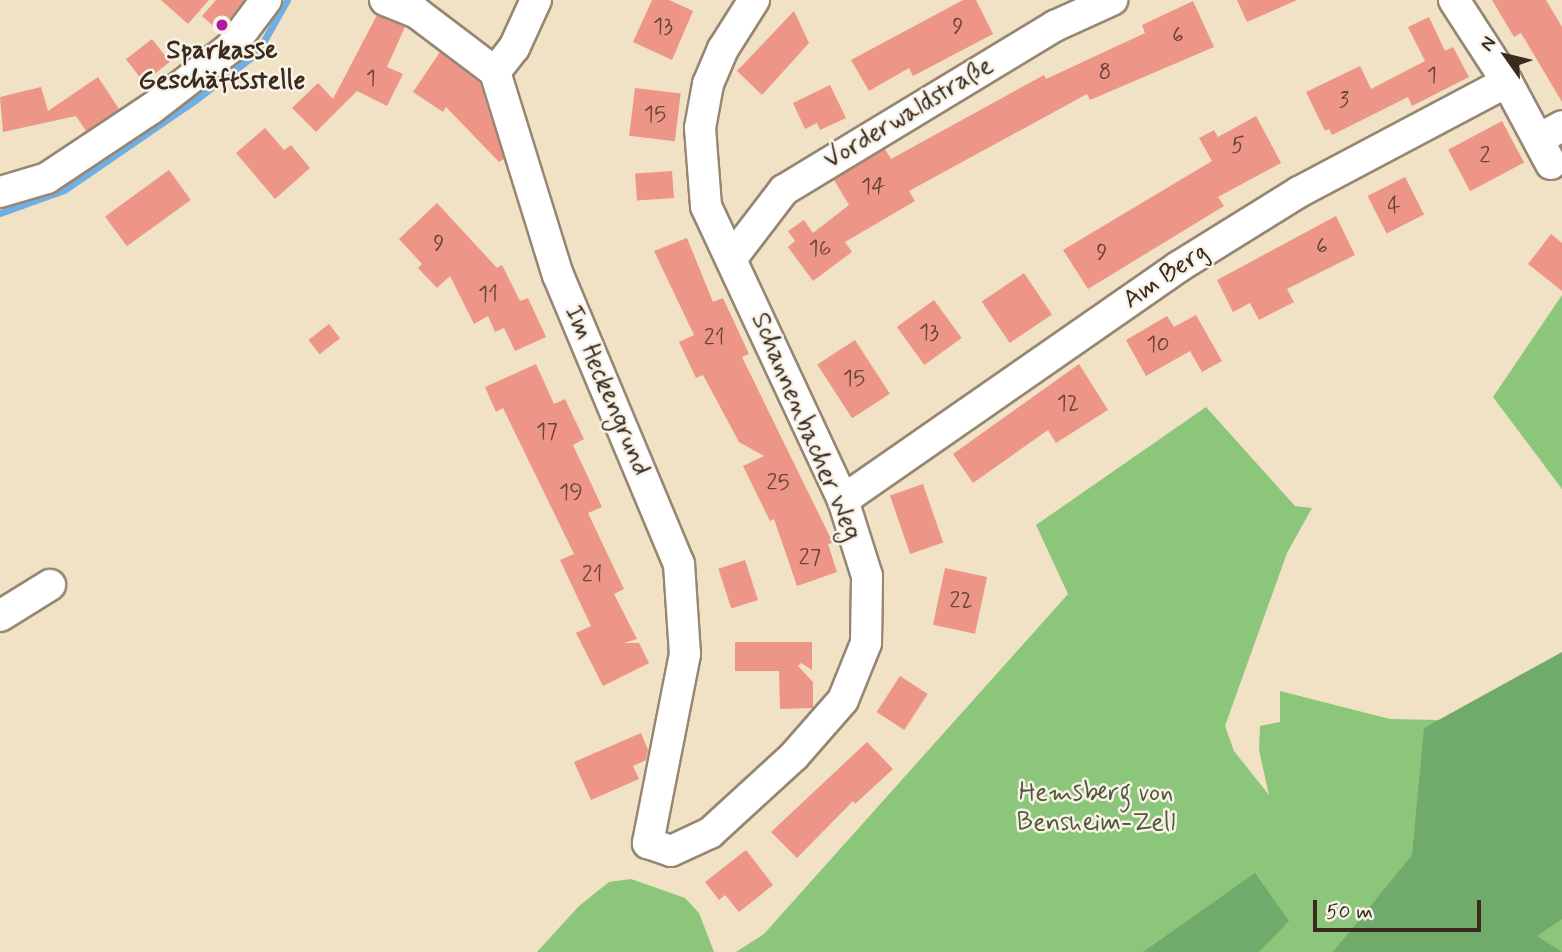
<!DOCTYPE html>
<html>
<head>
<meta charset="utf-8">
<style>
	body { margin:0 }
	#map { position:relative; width:1562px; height:952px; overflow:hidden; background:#f1e2c5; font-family:Mynerve,sans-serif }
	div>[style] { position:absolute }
	.green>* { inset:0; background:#8bc67b }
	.forest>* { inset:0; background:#70ab6b }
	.stream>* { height:7px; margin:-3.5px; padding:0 3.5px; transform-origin:3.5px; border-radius:3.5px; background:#70afe3 }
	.building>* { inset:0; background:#ed9586; transform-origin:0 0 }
	.roads { filter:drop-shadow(2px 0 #968672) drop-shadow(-2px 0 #968672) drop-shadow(0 2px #968672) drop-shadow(0 -2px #968672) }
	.minor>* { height:30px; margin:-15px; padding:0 15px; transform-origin:15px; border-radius:15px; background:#fff }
	.dots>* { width:19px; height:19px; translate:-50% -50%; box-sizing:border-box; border:4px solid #f7f3e8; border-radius:50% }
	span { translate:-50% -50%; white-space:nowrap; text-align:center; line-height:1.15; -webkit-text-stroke:5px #f7f3e8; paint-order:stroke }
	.number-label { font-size:23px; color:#684538 }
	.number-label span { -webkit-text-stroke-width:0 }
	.poi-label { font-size:26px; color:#3b2a1e; font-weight:700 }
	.street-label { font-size:26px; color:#3b2a1e }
	.park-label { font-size:26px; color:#53593a }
	.north { position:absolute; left:1471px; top:21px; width:70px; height:70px; -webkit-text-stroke:5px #f7f3e8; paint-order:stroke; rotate:304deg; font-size:19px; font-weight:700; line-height:28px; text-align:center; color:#3b2a1e }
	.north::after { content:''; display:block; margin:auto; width:24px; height:32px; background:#3b2a1e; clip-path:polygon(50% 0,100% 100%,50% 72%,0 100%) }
	.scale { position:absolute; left:1313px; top:900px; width:168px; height:32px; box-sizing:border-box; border:4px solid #3b2a1e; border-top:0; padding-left:9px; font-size:21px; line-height:24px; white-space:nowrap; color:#3b2a1e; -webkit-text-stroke:5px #f7f3e8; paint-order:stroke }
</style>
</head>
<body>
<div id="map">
	<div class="green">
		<div style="clip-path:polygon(1562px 295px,1562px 489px,1493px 397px)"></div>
		<div style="clip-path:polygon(1206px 407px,1295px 506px,1312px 508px,1287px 553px,1225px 726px,1234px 751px,1269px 795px,1259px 750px,1260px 726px,1280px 722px,1280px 691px,1390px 719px,1438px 720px,1562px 695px,1562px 952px,736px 952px,764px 934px,1068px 594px,1036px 525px)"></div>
		<div style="clip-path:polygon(631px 879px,685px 898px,699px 913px,714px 952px,537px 952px,579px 906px,609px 882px)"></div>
	</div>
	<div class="forest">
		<div style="clip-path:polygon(1562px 652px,1562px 919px,1537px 936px,1562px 952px,1333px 952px,1412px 855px,1424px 728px)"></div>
		<div style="clip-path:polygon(1255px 873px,1289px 921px,1259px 952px,1143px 952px)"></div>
	</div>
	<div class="stream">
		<div style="left:0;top:213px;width:68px;rotate:-19.8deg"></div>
		<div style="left:64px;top:190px;width:158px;rotate:-34.4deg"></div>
		<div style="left:194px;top:101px;width:79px;rotate:-37.3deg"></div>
		<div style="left:257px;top:53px;width:61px;rotate:-60.5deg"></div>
	</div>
	<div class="building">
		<div style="clip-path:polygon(161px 0,209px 0,188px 24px)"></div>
		<div style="clip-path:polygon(216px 0,244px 0,220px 32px,202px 16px)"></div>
		<div style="clip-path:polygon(652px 0,669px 0,693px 11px,672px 60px,633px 42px)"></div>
		<div style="clip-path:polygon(963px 0,976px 0,993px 34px,913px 76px,909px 68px,869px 91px,851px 60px)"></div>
		<div style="clip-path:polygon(1237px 0,1297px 0,1247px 22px)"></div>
		<div style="clip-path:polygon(1492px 0,1546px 0,1562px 27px,1562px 102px,1521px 33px,1514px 37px)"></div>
		<div style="clip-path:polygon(1193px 1px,1214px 47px,1090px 100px,1087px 94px,909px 191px,915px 201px,845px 242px,852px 252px,813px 281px,788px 247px,795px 241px,788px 231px,804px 220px,813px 233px,849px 205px,834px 180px,885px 149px,891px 159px,1044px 75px,1046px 79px,1145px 33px,1142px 25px)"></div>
		<div style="clip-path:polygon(794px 11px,809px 43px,762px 95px,737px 71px)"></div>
		<div style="clip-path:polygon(377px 15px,405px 27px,387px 67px,403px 74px,387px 106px,357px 91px,316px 132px,292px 108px,318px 83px,333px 99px)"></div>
		<div style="clip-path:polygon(1429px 17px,1445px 51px,1453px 47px,1469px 77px,1412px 106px,1408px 97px,1332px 135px,1329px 129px,1325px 131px,1306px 92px,1360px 66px,1371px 89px,1425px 61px,1408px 27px)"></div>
		<div style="left:152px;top:39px;width:29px;height:33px;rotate:52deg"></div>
		<div style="clip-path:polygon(440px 52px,480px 83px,504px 159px,499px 162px,446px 107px,443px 112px,413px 92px)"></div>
		<div style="clip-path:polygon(98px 77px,119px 109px,86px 131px,76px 116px,3px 132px,0 97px,41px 87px,48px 111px)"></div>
		<div style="clip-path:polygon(830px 85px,846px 118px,820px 130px,817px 123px,805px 129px,793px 103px)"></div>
		<div style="left:635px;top:88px;width:46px;height:48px;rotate:7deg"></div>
		<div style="clip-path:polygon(1256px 116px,1281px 163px,1218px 197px,1224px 206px,1088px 289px,1063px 250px,1212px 161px,1199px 138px,1214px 130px,1218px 137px)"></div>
		<div style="left:1502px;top:121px;width:47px;height:61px;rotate:62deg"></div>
		<div style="clip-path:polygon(265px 128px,284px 150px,291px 145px,310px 168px,275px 199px,236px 153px)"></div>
		<div style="left:169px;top:170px;width:37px;height:79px;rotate:54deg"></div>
		<div style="left:672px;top:171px;width:27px;height:37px;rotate:86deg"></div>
		<div style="left:1405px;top:177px;width:42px;height:42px;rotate:63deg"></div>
		<div style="clip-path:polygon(437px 203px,497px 268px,502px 265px,520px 301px,528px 298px,546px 337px,515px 351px,504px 328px,495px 332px,488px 316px,474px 324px,450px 276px,437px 288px,418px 268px,422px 264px,399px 239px)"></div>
		<div style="clip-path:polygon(1336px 216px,1355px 255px,1287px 289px,1294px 302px,1259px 320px,1250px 303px,1233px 312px,1217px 280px)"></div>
		<div style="clip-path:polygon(1551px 234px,1562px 243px,1562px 291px,1528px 264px)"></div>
		<div style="clip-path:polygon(687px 238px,713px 302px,723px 298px,749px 354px,742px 357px,833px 543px,828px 544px,837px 572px,797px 586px,774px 519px,770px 521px,743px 466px,764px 456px,739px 442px,703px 375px,696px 378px,679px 342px,694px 335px,654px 251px)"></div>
		<div style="left:1024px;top:273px;width:50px;height:51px;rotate:56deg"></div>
		<div style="left:934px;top:300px;width:47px;height:46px;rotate:54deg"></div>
		<div style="clip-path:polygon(1196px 315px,1222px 361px,1202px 372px,1190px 351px,1146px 376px,1126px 340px,1167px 316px,1174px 327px)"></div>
		<div style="left:329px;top:324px;width:18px;height:26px;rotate:52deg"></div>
		<div style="left:855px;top:340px;width:64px;height:45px;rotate:57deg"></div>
		<div style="clip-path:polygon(536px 364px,554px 404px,565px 399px,584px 439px,573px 445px,602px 507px,588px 513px,624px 589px,614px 594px,637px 639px,624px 643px,639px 643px,649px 663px,603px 686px,576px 633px,591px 626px,560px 560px,574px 554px,503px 408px,496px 412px,485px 387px)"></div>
		<div style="clip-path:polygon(1079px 364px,1108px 410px,1056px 443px,1048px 430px,973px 483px,953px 454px)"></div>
		<div style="left:923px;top:484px;width:62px;height:35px;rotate:71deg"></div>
		<div style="left:745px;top:560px;width:42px;height:28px;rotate:72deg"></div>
		<div style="left:945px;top:568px;width:43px;height:58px;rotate:12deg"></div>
		<div style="clip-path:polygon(735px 642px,812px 642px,812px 670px,801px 663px,798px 666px,813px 682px,813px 708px,780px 709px,779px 671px,735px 671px)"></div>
		<div style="left:900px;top:676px;width:33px;height:43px;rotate:33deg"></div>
		<div style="clip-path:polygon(641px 733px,648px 750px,646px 760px,633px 766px,639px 779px,591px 800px,574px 762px)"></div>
		<div style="clip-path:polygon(867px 742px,893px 769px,855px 804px,853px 801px,797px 858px,771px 832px)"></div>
		<div style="clip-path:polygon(746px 850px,773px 885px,739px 912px,725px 895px,719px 900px,705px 882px)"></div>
	</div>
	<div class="roads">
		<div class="minor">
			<div style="left:385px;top:0;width:35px;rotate:22deg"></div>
			<div style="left:417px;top:13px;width:98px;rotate:37.1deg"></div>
			<div style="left:495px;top:72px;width:213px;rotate:72.8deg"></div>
			<div style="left:558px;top:275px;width:313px;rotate:67.3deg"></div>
			<div style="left:679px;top:564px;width:90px;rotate:86.2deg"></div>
			<div style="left:685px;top:654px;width:193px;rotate:101.1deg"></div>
			<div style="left:648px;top:843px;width:24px;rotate:19deg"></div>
			<div style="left:671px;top:851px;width:43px;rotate:-24.8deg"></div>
			<div style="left:710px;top:833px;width:114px;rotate:-42.5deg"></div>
			<div style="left:794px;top:756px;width:74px;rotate:-48.8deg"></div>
			<div style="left:843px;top:700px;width:61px;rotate:-68deg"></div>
			<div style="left:866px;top:643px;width:67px;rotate:-89.1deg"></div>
			<div style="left:867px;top:576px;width:80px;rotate:-107.5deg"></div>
			<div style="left:843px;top:500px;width:324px;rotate:-115deg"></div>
			<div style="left:706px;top:206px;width:78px;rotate:-94.4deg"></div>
			<div style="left:700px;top:128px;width:45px;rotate:-79.7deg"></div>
			<div style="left:708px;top:84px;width:38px;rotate:-67deg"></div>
			<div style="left:723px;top:49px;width:58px;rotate:-57.7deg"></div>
			<div style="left:1454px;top:0;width:98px;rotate:57.1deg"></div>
			<div style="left:1507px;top:82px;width:93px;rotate:61.8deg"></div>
			<div style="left:495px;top:72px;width:31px;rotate:-52deg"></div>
			<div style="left:514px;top:48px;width:53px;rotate:-65.4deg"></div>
			<div style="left:1539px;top:139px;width:26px;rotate:-29deg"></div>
			<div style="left:0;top:192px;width:49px;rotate:-16.6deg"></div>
			<div style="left:47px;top:178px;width:125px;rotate:-33.6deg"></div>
			<div style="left:151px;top:109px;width:100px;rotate:-37.7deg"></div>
			<div style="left:230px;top:48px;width:60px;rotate:-53.1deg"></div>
			<div style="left:731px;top:259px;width:87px;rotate:-52.5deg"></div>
			<div style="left:784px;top:190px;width:317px;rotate:-31.2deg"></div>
			<div style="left:1055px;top:26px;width:63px;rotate:-24.5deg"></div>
			<div style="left:843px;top:500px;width:408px;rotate:-34.8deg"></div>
			<div style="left:1178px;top:267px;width:142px;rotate:-31.8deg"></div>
			<div style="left:1299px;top:192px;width:235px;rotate:-27.9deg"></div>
			<div style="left:0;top:616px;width:59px;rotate:-31.8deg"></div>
		</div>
	</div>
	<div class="dots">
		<div style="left:222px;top:25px;background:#b5179e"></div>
	</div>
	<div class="number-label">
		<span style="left:663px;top:27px">13</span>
		<span style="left:958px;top:27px">9</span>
		<span style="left:1178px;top:36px">6</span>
		<span style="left:1105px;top:73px">8</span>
		<span style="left:1432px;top:76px">1</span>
		<span style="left:371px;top:79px">1</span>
		<span style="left:1344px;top:101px">3</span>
		<span style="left:655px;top:115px">15</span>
		<span style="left:1238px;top:146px">5</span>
		<span style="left:1485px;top:156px">2</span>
		<span style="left:873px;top:187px">14</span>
		<span style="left:1394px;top:206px">4</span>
		<span style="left:439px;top:244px">9</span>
		<span style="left:1322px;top:247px">6</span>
		<span style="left:820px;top:249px">16</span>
		<span style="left:1102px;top:253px">9</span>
		<span style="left:488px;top:295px">11</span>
		<span style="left:929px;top:333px">13</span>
		<span style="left:714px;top:338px">21</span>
		<span style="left:1158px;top:345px">10</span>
		<span style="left:854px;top:379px">15</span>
		<span style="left:1068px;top:404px">12</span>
		<span style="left:547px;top:432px">17</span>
		<span style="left:778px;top:483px">25</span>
		<span style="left:571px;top:493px">19</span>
		<span style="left:810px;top:558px">27</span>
		<span style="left:592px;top:575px">21</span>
		<span style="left:961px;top:601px">22</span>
	</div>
	<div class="poi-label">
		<span style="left:222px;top:67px">Sparkasse<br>Geschäftsstelle</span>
	</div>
	<div class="street-label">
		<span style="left:909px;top:114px;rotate:-31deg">Vorderwaldstraße</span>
		<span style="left:1166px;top:277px;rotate:-34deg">Am Berg</span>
		<span style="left:606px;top:391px;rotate:67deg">Im Heckengrund</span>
		<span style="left:805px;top:427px;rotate:67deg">Schannenbacher Weg</span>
	</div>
	<div class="park-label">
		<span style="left:1096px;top:809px">Hemsberg von<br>Bensheim-Zell</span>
	</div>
	<div class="north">N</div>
	<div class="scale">50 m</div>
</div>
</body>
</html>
